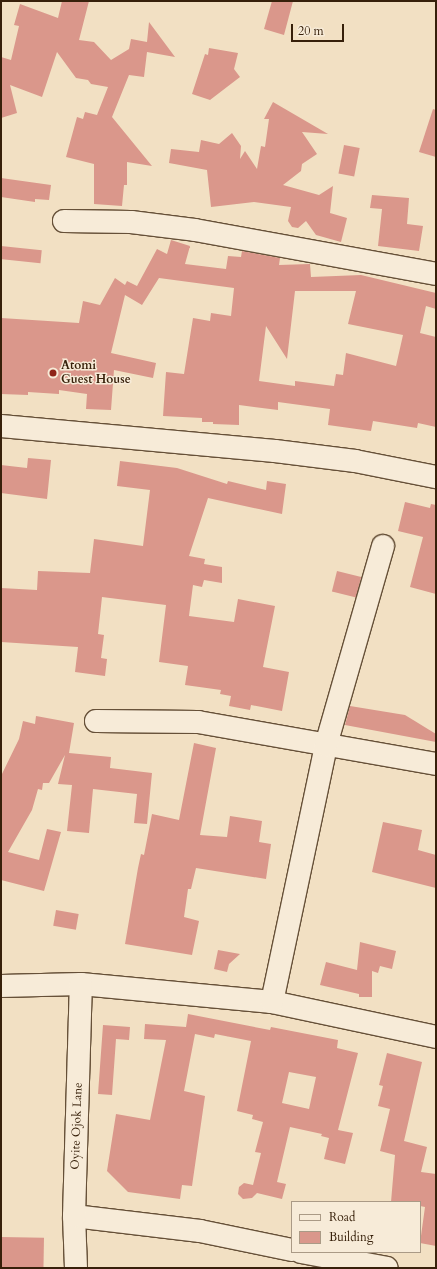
<!DOCTYPE html>
<html>
<head>
<meta charset="utf-8">
<style>
	body { margin:0 }
	#map { position:relative; width:437px; height:1269px; overflow:hidden; background:#f2e0c3; font-family:Cardo,serif }
	div>[style] { position:absolute }
	.building>* { inset:0; background:#da978b; transform-origin:0 0 }
	.roads { filter:drop-shadow(1px 0 #665038) drop-shadow(-1px 0 #665038) drop-shadow(0 1px #665038) drop-shadow(0 -1px #665038) }
	.minor>* { height:22px; margin:-11px; padding:0 11px; transform-origin:11px; border-radius:11px; background:#f7ebd8 }
	.dots>* { width:11px; height:11px; translate:-50% -50%; box-sizing:border-box; border:2px solid #f7ebd8; border-radius:50% }
	span { translate:-50% -50%; white-space:nowrap; text-align:center; line-height:1.15; -webkit-text-stroke:3px #f7ebd8; paint-order:stroke }
	.poi-label { font-size:12px; color:#37200a; font-weight:700 }
	.left { translate:0 -50%; text-align:left }
	.street-label { font-size:12px; color:#37200a }
	.frame { position:absolute; inset:0; border:2px solid #37200a; pointer-events:none }
	.legend { position:absolute; left:291px; top:1201px; width:130px; height:52px; box-sizing:border-box; background:#f7ebd8; border:1px solid #aa9a86; margin:0; padding:5px 7px; list-style:none; font-size:12px; color:#37200a }
	.legend li { display:flex; align-items:center; gap:8px; height:20px }
	.legend b { width:20px; border:1px solid #aa9a86 }
	.scale { position:absolute; left:291px; top:24px; width:53px; height:18px; box-sizing:border-box; border:2px solid #37200a; border-top:0; padding-left:5px; font-size:12px; line-height:14px; white-space:nowrap; color:#37200a; -webkit-text-stroke:3px #f7ebd8; paint-order:stroke }
</style>
</head>
<body>
<div id="map">
	<div class="building">
		<div style="clip-path:polygon(62px 1px,89px 1px,79px 40px,94px 42px,111px 60px,129px 49px,131px 39px,147px 42px,149px 22px,175px 57px,147px 52px,144px 77px,129px 75px,112px 117px,152px 166px,127px 162px,127px 185px,124px 185px,122px 206px,94px 204px,94px 164px,66px 157px,77px 117px,83px 119px,85px 112px,97px 115px,108px 87px,91px 84px,88px 80px,76px 78px,57px 52px,42px 97px,10px 85px,17px 113px,1px 118px,1px 57px,11px 60px,19px 26px,14px 25px,20px 4px,58px 18px)"></div>
		<div style="clip-path:polygon(272px 1px,293px 1px,284px 35px,264px 29px)"></div>
		<div style="clip-path:polygon(209px 48px,238px 53px,234px 69px,240px 77px,210px 100px,192px 94px,205px 54px,208px 55px)"></div>
		<div style="clip-path:polygon(273px 102px,328px 134px,302px 132px,317px 154px,302px 164px,301px 171px,283px 185px,319px 195px,333px 186px,330px 213px,347px 218px,341px 242px,316px 235px,306px 221px,298px 228px,292px 227px,288px 221px,291px 207px,254px 202px,211px 207px,207px 170px,169px 163px,171px 149px,199px 152px,201px 140px,219px 144px,232px 133px,241px 146px,240px 159px,245px 151px,257px 169px,261px 146px,265px 147px,269px 119px,264px 119px)"></div>
		<div style="clip-path:polygon(433px 109px,436px 110px,436px 157px,419px 152px)"></div>
		<div style="left:344px;top:145px;width:16px;height:29px;rotate:11deg"></div>
		<div style="clip-path:polygon(1px 178px,51px 185px,49px 200px,35px 199px,35px 202px,1px 197px)"></div>
		<div style="clip-path:polygon(372px 195px,409px 198px,407px 224px,423px 226px,419px 251px,378px 246px,382px 209px,370px 208px)"></div>
		<div style="clip-path:polygon(evenodd,171px 240px,190px 246px,185px 264px,226px 269px,228px 256px,241px 257px,242px 251px,280px 258px,279px 265px,310px 264px,311px 277px,361px 275px,436px 293px,436px 309px,426px 306px,420px 333px,436px 337px,436px 427px,418px 423px,417px 428px,373px 421px,371px 431px,328px 425px,330px 409px,278px 402px,278px 410px,239px 405px,239px 425px,213px 424px,213px 422px,202px 422px,202px 418px,163px 416px,166px 372px,184px 374px,193px 318px,210px 321px,211px 313px,231px 316px,234px 288px,159px 278px,142px 305px,125px 295px,111px 353px,156px 363px,153px 378px,114px 370px,111px 410px,86px 409px,87px 394px,59px 390px,59px 394px,28px 392px,28px 395px,1px 394px,1px 318px,79px 323px,83px 301px,100px 305px,115px 278px,125px 285px,127px 281px,137px 286px,157px 249px,167px 254px,171px 240px,295px 291px,356px 291px,348px 324px,403px 335px,396px 366px,346px 353px,343px 375px,336px 374px,334px 386px,295px 381px,295px 386px,259px 381px,266px 326px,287px 359px,295px 291px)"></div>
		<div style="left:1px;top:246px;width:41px;height:13px;rotate:6deg"></div>
		<div style="clip-path:polygon(28px 458px,51px 460px,47px 499px,1px 493px,1px 465px,27px 468px)"></div>
		<div style="clip-path:polygon(120px 461px,177px 468px,227px 484px,228px 481px,266px 490px,267px 481px,286px 484px,282px 514px,208px 498px,189px 556px,205px 559px,204px 564px,222px 567px,222px 583px,204px 580px,202px 587px,193px 585px,189px 616px,234px 622px,238px 599px,275px 606px,263px 667px,289px 672px,282px 711px,251px 705px,250px 710px,229px 706px,231px 696px,220px 694px,221px 690px,185px 685px,188px 666px,159px 662px,166px 605px,102px 597px,98px 634px,104px 635px,101px 658px,107px 659px,105px 676px,75px 672px,78px 647px,1px 642px,1px 588px,37px 590px,38px 571px,90px 573px,94px 539px,143px 546px,150px 490px,117px 486px)"></div>
		<div style="clip-path:polygon(405px 502px,430px 508px,431px 504px,436px 505px,436px 594px,410px 587px,423px 537px,398px 531px)"></div>
		<div style="left:337px;top:571px;width:25px;height:21px;rotate:14deg"></div>
		<div style="clip-path:polygon(350px 706px,405px 715px,436px 734px,436px 742px,345px 725px)"></div>
		<div style="clip-path:polygon(36px 716px,74px 723px,69px 753px,111px 757px,110px 768px,152px 773px,147px 824px,134px 823px,137px 794px,93px 789px,89px 833px,67px 831px,72px 785px,58px 784px,65px 755px,49px 783px,43px 783px,42px 790px,38px 789px,32px 810px,8px 852px,39px 860px,47px 829px,61px 832px,44px 891px,1px 880px,1px 776px,19px 739px,23px 721px,35px 724px)"></div>
		<div style="clip-path:polygon(194px 743px,216px 748px,200px 835px,227px 837px,230px 816px,262px 821px,259px 842px,271px 844px,266px 879px,196px 868px,191px 889px,188px 889px,184px 917px,199px 921px,192px 955px,125px 944px,138px 868px,141px 854px,144px 855px,152px 814px,179px 820px)"></div>
		<div style="clip-path:polygon(383px 822px,422px 830px,418px 850px,436px 855px,436px 888px,372px 872px)"></div>
		<div style="left:56px;top:910px;width:23px;height:16px;rotate:10deg"></div>
		<div style="clip-path:polygon(360px 942px,396px 951px,392px 969px,380px 966px,378px 973px,372px 971px,372px 997px,359px 997px,359px 994px,320px 985px,326px 962px,357px 970px)"></div>
		<div style="clip-path:polygon(218px 950px,240px 954px,229px 964px,227px 972px,214px 969px)"></div>
		<div style="clip-path:polygon(evenodd,188px 1014px,270px 1030px,271px 1027px,338px 1040px,337px 1048px,358px 1053px,338px 1130px,353px 1133px,345px 1164px,324px 1159px,329px 1138px,321px 1136px,322px 1134px,290px 1127px,277px 1182px,286px 1184px,282px 1199px,257px 1193px,252px 1198px,243px 1199px,238px 1194px,239px 1187px,244px 1183px,253px 1185px,261px 1153px,255px 1152px,263px 1122px,252px 1119px,253px 1115px,237px 1111px,251px 1041px,215px 1034px,214px 1038px,195px 1034px,184px 1091px,205px 1096px,192px 1186px,182px 1185px,180px 1199px,128px 1192px,107px 1171px,116px 1114px,150px 1120px,166px 1040px,144px 1039px,145px 1024px,186px 1027px,188px 1014px,289px 1072px,316px 1077px,309px 1109px,282px 1103px,289px 1072px)"></div>
		<div style="clip-path:polygon(103px 1025px,130px 1027px,129px 1040px,116px 1039px,112px 1095px,98px 1094px)"></div>
		<div style="clip-path:polygon(387px 1053px,422px 1062px,404px 1141px,427px 1147px,421px 1172px,436px 1174px,436px 1246px,420px 1243px,425px 1207px,420px 1206px,420px 1202px,391px 1202px,395px 1155px,380px 1151px,390px 1109px,378px 1106px,383px 1086px,379px 1085px)"></div>
		<div style="left:1px;top:1237px;width:43px;height:31px;rotate:1deg"></div>
	</div>
	<div class="roads">
		<div class="minor">
			<div style="left:64px;top:221px;width:67px;rotate:0.9deg"></div>
			<div style="left:131px;top:222px;width:64px;rotate:7.1deg"></div>
			<div style="left:195px;top:230px;width:245px;rotate:10.3deg"></div>
			<div style="left:1px;top:426px;width:275px;rotate:5.2deg"></div>
			<div style="left:275px;top:451px;width:81px;rotate:7.1deg"></div>
			<div style="left:355px;top:461px;width:83px;rotate:11.2deg"></div>
			<div style="left:96px;top:721px;width:102px;rotate:0.6deg"></div>
			<div style="left:198px;top:722px;width:242px;rotate:10deg"></div>
			<div style="left:1px;top:986px;width:80px;rotate:-1.4deg"></div>
			<div style="left:81px;top:984px;width:192px;rotate:5.4deg"></div>
			<div style="left:272px;top:1002px;width:168px;rotate:12deg"></div>
			<div style="left:272px;top:1002px;width:263px;rotate:-78.1deg"></div>
			<div style="left:326px;top:745px;width:207px;rotate:-74deg"></div>
			<div style="left:74px;top:1216px;width:127px;rotate:6.8deg"></div>
			<div style="left:200px;top:1231px;width:94px;rotate:11.7deg"></div>
			<div style="left:301px;top:1252px;width:87px;rotate:10.5deg"></div>
			<div style="left:76px;top:1268px;width:52px;rotate:-92.2deg"></div>
			<div style="left:74px;top:1216px;width:232px;rotate:-88.3deg"></div>
		</div>
	</div>
	<div class="dots">
		<div style="left:53px;top:373px;background:#8f2418"></div>
	</div>
	<div class="poi-label">
		<span class="left" style="left:61px;top:373px">Atomi<br>Guest House</span>
	</div>
	<div class="street-label">
		<span style="left:77px;top:1126px;rotate:-88deg">Oyite Ojok Lane</span>
	</div>
	<div class="frame"></div>
	<ul class="legend">
	<li><b style="height:5px;background:#f7ebd8"></b>Road</li>
	<li><b style="height:11px;background:#da978b"></b>Building</li>
	</ul>
	<div class="scale">20 m</div>
</div>
</body>
</html>
